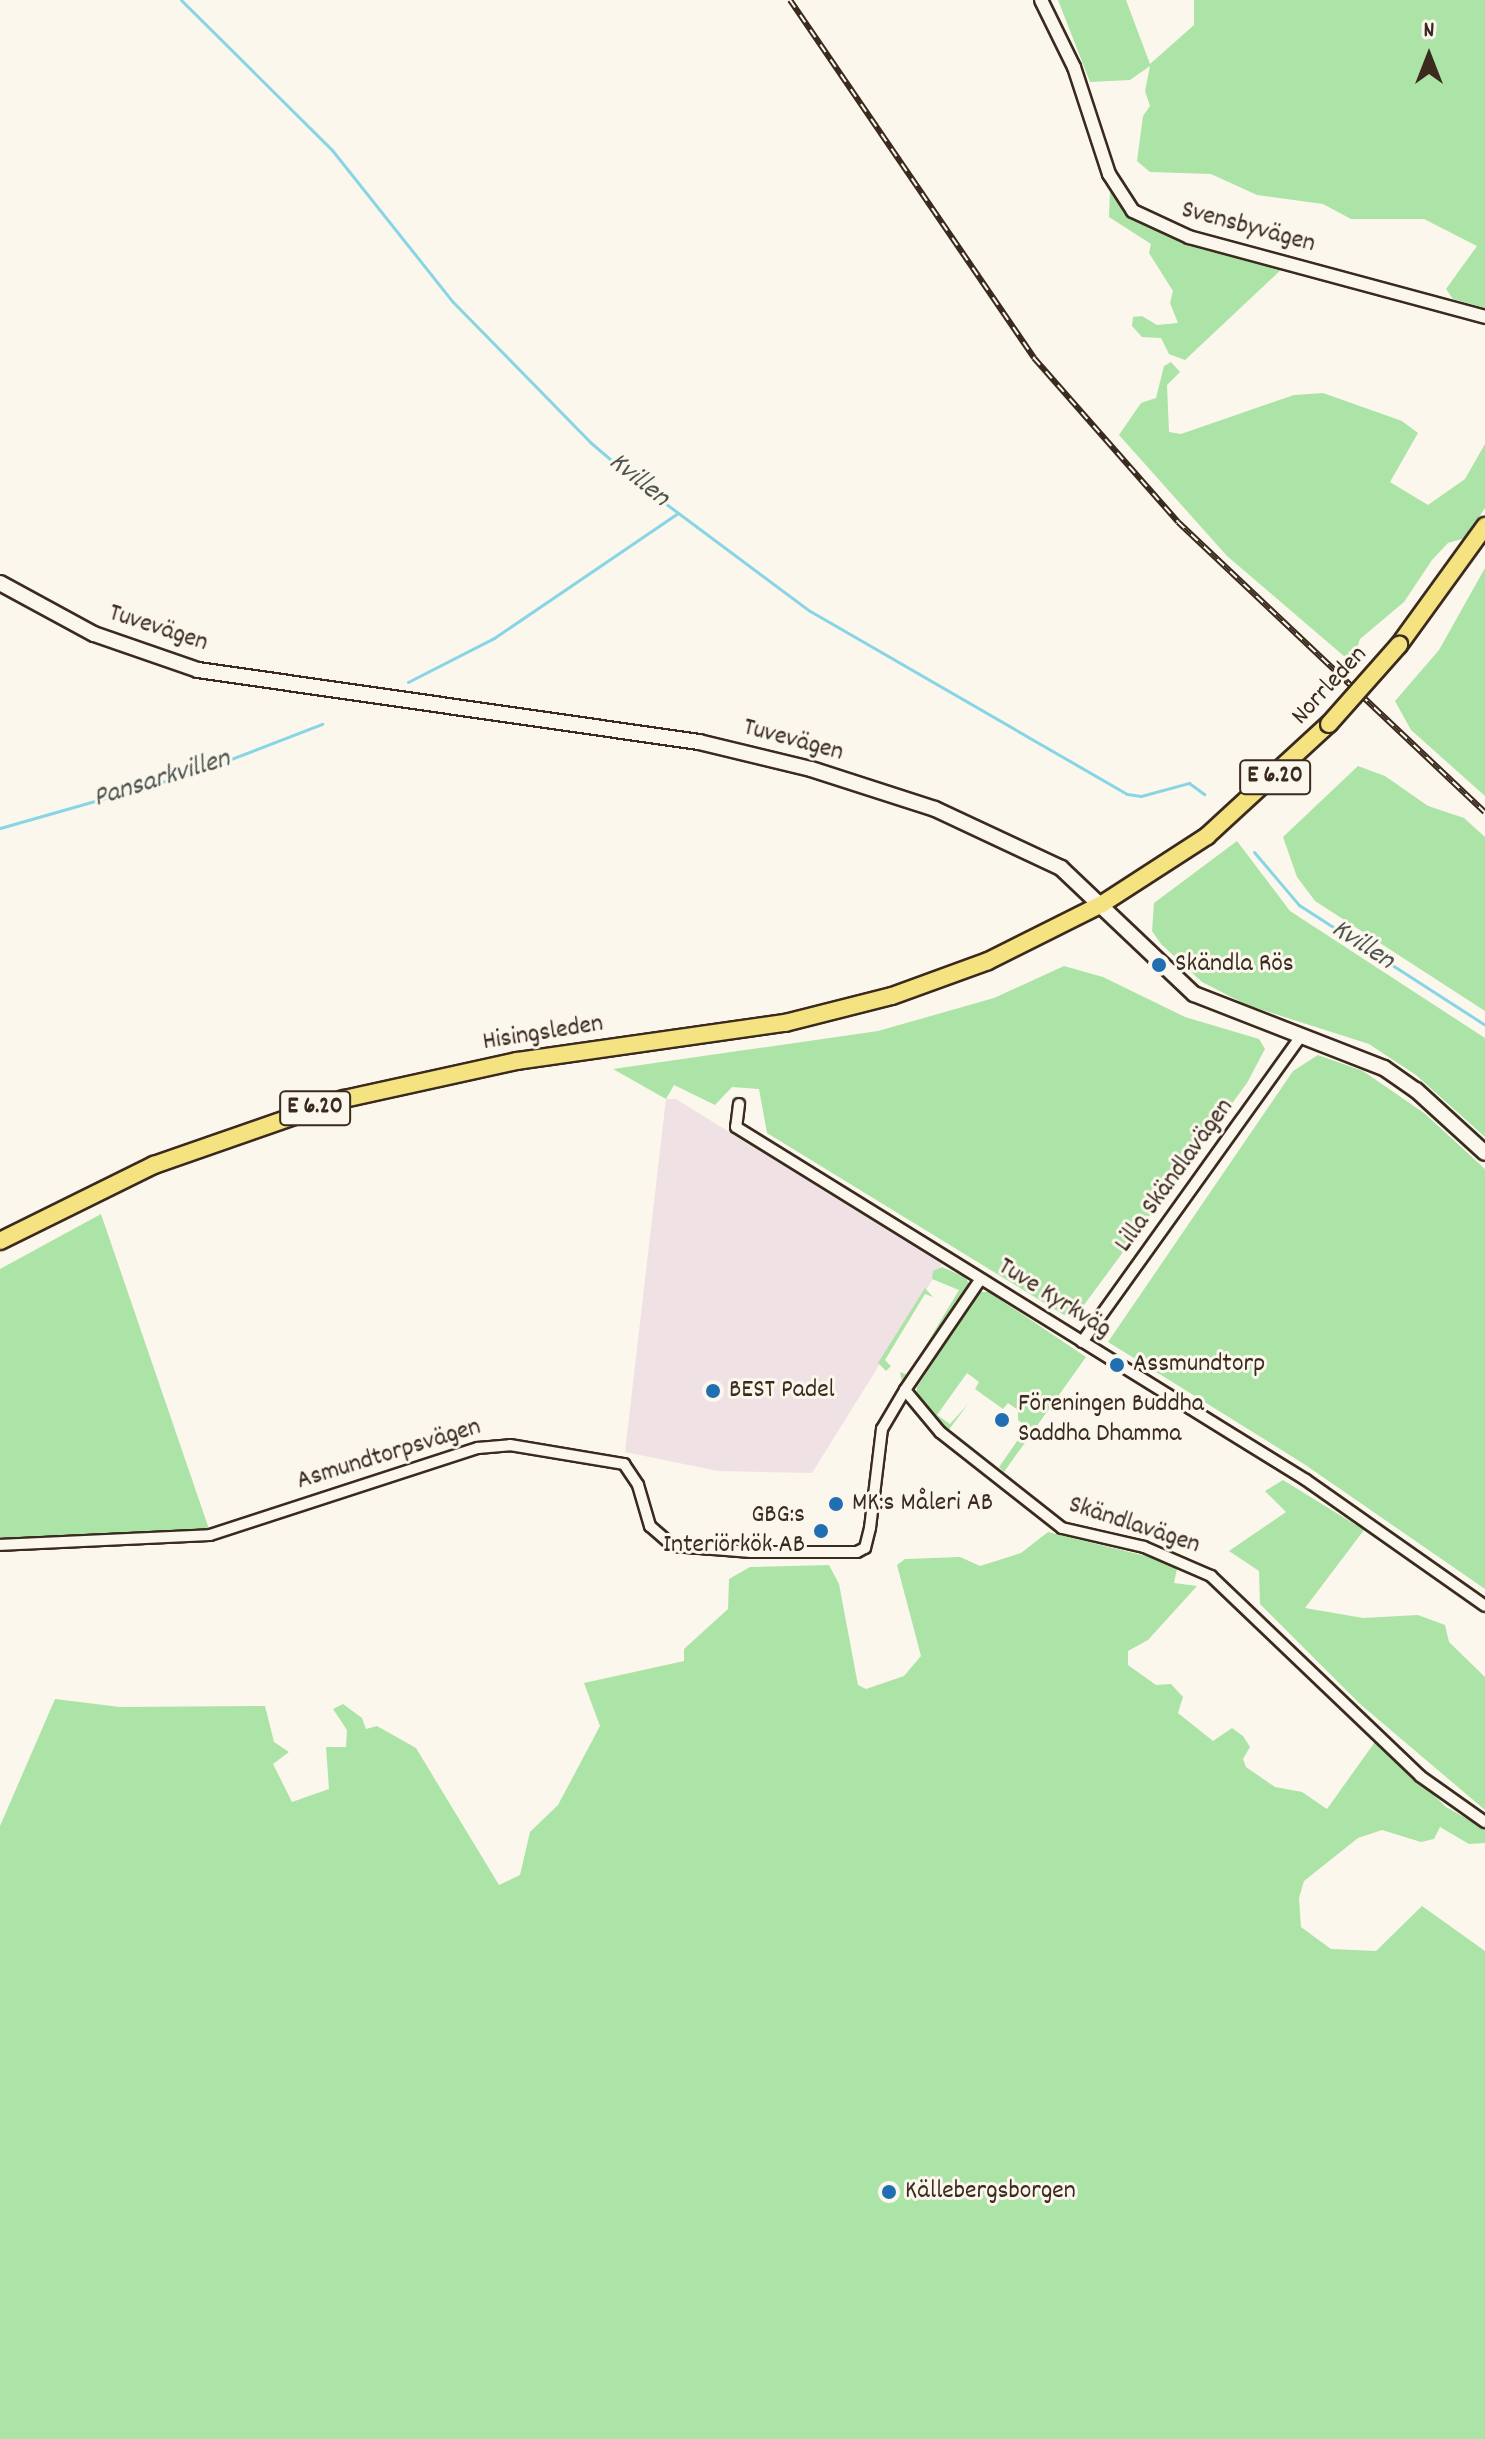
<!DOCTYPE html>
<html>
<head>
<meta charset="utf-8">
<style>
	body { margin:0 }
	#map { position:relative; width:1485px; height:2439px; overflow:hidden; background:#fbf7ec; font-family:Dekko,sans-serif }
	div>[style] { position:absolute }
	.built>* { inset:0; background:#f0e1e5 }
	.green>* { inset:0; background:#ace4a7 }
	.stream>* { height:3px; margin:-1.5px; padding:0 1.5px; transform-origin:1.5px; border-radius:1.5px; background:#87d5e5 }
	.roads { filter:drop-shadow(2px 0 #3b2a1e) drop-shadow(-2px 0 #3b2a1e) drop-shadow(0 2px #3b2a1e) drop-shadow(0 -2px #3b2a1e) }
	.minor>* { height:10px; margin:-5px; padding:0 5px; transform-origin:5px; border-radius:5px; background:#fbf7ec }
	.tertiary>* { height:12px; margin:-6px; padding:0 6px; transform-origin:6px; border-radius:6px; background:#fbf7ec }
	.secondary>* { height:14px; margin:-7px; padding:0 7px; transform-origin:7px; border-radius:7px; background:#fbf7ec }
	.trunk>* { height:16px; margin:-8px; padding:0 8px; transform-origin:8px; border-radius:8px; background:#f5e382 }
	.rail>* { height:6px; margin-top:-3px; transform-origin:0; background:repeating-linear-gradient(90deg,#fbf7ec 0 9px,#3b2a1e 0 18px); box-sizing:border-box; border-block:2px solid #3b2a1e }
	.bridges { filter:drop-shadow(2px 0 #3b2a1e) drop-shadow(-2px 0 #3b2a1e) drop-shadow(0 2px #3b2a1e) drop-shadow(0 -2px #3b2a1e) }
	.trunk-bridge>* { height:16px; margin:-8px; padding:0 8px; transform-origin:8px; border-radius:8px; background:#f5e382 }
	.dots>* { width:22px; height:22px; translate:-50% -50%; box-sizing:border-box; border:4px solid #fbf7ec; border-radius:50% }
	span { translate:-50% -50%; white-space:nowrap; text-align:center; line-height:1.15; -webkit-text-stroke:6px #fbf7ec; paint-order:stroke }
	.shield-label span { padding:2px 6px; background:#fbf7ec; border:2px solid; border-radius:6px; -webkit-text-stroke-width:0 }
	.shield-label { font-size:24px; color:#3b2a1e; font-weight:700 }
	.street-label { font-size:26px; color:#3b2a1e }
	.poi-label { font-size:26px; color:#3b2a1e }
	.left { translate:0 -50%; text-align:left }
	.right { translate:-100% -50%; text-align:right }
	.water-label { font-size:28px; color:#4e5550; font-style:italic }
	.north { position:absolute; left:1389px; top:16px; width:80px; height:80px; -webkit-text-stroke:6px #fbf7ec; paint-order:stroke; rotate:0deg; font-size:22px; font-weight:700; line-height:32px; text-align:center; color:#3b2a1e }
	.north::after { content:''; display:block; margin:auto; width:28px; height:36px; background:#3b2a1e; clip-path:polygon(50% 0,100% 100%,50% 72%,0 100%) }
</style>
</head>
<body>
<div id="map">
	<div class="built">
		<div style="clip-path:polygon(666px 1099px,676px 1099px,942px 1264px,812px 1473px,718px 1471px,625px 1452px)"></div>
	</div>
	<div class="green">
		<div style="clip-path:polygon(1058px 0,1126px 0,1150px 64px,1194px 25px,1194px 0,1485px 0,1485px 308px,1453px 299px,1446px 289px,1477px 246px,1424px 219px,1351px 219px,1323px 204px,1257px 195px,1211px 174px,1150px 172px,1137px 161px,1143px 116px,1150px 106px,1145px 91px,1150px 66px,1130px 80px,1090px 82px)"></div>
		<div style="clip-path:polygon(1110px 190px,1125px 208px,1284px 267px,1185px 360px,1169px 354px,1161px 338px,1142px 337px,1132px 326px,1133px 317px,1142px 316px,1157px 325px,1178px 323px,1170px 303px,1173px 291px,1149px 253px,1151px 244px,1109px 217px)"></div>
		<div style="clip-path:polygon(1171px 362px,1180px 372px,1167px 385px,1169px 432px,1181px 434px,1294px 395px,1323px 393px,1402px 421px,1418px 433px,1390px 482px,1428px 505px,1465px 479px,1485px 444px,1485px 508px,1465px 538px,1448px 543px,1432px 560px,1404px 602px,1360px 639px,1352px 663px,1227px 556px,1119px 435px,1141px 403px,1156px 398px,1164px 366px)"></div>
		<div style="clip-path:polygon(1485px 568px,1485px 796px,1411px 730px,1395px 701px,1439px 650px)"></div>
		<div style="clip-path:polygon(1358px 766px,1385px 776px,1428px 806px,1464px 818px,1485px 837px,1485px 1011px,1315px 901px,1297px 877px,1283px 837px)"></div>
		<div style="clip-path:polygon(1237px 841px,1290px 911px,1485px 1038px,1485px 1137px,1416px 1075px,1369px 1044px,1247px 1005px,1202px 982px,1161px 944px,1152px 931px,1154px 903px)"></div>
		<div style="clip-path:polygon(1064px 966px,1103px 977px,1185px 1017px,1259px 1039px,1265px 1049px,1247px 1083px,1115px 1263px,1084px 1305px,1064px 1315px,767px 1133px,759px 1089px,732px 1087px,715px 1105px,674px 1085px,666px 1099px,613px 1069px,878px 1031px,994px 998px)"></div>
		<div style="clip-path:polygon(1318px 1055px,1363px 1071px,1424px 1113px,1485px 1169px,1485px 1589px,1304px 1464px,1108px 1342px,1293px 1071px)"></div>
		<div style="clip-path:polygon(101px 1214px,209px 1529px,0 1538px,0 1269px)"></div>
		<div style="clip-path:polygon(942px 1267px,965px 1277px,971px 1287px,905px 1382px,902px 1381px,900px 1372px,908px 1375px,959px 1290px,932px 1279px,933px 1271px)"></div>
		<div style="clip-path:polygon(925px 1288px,933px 1297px,925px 1294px,885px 1360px,891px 1366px,886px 1371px,878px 1363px)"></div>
		<div style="clip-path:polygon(979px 1292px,989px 1292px,1086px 1357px,1004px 1472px,999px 1467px,1027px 1427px,1018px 1420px,1018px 1410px,1008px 1403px,1003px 1409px,975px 1389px,979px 1382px,967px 1373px,937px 1415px,950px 1424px,968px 1404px,948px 1431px,916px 1400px,917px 1387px)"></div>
		<div style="clip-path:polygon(1283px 1480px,1364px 1530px,1305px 1608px,1363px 1618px,1418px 1615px,1445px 1625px,1449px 1642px,1485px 1677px,1485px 1810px,1360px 1704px,1260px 1604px,1259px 1571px,1229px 1551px,1286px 1512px,1265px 1491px)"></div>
		<div style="clip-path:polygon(1048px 1532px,1178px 1564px,1174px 1583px,1197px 1586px,1148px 1640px,1128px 1651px,1128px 1665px,1156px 1685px,1171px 1684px,1183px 1697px,1178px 1713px,1213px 1741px,1232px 1728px,1243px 1736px,1250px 1747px,1243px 1759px,1246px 1767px,1275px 1787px,1302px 1792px,1327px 1809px,1377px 1739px,1446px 1807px,1485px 1829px,1485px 1843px,1469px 1844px,1440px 1827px,1434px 1839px,1421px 1842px,1382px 1830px,1358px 1838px,1304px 1881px,1299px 1898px,1301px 1927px,1331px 1949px,1376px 1951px,1422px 1906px,1485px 1951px,1485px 2439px,0 2439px,0 1826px,55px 1699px,120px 1707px,265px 1706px,274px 1742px,289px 1752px,273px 1764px,292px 1802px,329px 1789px,326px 1747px,346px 1747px,347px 1730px,333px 1709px,343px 1704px,362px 1718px,366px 1729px,377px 1726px,416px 1748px,499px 1885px,520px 1875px,530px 1832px,558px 1805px,600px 1726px,584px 1683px,684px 1661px,684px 1649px,728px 1609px,729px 1579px,750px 1567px,829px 1565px,839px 1584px,858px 1685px,866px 1689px,904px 1676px,921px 1656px,897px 1565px,905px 1559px,960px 1557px,980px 1566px,1021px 1553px)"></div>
	</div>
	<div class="stream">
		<div style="left:181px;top:0;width:213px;rotate:44.8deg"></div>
		<div style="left:332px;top:150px;width:194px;rotate:51.5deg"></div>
		<div style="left:453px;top:302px;width:196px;rotate:45.6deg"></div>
		<div style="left:590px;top:442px;width:63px;rotate:40.5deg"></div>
		<div style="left:638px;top:483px;width:214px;rotate:36.7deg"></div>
		<div style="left:810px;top:611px;width:366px;rotate:30deg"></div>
		<div style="left:1127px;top:794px;width:14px;rotate:8deg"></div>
		<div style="left:1141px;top:796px;width:50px;rotate:-15.2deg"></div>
		<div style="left:1189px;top:783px;width:19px;rotate:36deg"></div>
		<div style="left:408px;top:682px;width:97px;rotate:-27.1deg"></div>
		<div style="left:494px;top:638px;width:222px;rotate:-34.2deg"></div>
		<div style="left:0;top:828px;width:208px;rotate:-15.9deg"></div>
		<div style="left:200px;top:771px;width:131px;rotate:-21.1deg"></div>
		<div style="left:1254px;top:852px;width:70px;rotate:49.7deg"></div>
		<div style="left:1299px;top:905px;width:221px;rotate:32.8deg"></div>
	</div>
	<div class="roads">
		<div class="minor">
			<div style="left:739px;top:1104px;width:23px;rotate:97deg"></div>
			<div style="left:736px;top:1127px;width:670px;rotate:31.77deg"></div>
			<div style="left:1306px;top:1480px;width:219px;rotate:35.1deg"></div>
			<div style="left:980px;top:1280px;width:133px;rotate:124.3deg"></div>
			<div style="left:905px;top:1390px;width:55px;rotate:50.2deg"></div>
			<div style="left:940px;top:1432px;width:155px;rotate:38.2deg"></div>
			<div style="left:1062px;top:1528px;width:84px;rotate:13deg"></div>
			<div style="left:1144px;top:1547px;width:73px;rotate:23.4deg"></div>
			<div style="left:1211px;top:1576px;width:289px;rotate:43.7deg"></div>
			<div style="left:1420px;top:1776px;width:80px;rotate:35.3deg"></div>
			<div style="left:1082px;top:1342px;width:378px;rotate:-54.4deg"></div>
			<div style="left:0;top:1545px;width:210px;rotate:-2.7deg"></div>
			<div style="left:210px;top:1535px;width:282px;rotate:-18deg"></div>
			<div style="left:478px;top:1448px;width:32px;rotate:-5deg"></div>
			<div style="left:510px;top:1445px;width:116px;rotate:9.5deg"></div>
			<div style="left:624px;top:1464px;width:25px;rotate:56deg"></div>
			<div style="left:638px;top:1485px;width:43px;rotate:73.7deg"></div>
			<div style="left:650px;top:1526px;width:30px;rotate:41deg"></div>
			<div style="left:673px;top:1546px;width:78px;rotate:4.4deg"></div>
			<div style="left:751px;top:1552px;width:106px"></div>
			<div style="left:857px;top:1552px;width:9px;rotate:-27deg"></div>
			<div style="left:865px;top:1548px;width:21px;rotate:-76deg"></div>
			<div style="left:870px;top:1528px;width:100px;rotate:-83.1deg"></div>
			<div style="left:882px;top:1429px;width:45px;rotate:-59.5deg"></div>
		</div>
		<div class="tertiary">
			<div style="left:1041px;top:0;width:75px;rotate:63.8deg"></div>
			<div style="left:1074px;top:67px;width:113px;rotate:71.9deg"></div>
			<div style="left:1109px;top:174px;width:44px;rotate:57deg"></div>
			<div style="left:1133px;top:211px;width:62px;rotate:24.9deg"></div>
			<div style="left:1189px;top:237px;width:307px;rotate:15.1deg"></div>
		</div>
		<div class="secondary">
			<div style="left:0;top:583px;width:107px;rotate:28.5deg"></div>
			<div style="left:94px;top:634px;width:110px;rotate:19.1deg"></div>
			<div style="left:198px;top:670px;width:506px;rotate:8.18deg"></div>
			<div style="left:699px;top:742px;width:115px;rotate:13.6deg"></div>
			<div style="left:811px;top:769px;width:130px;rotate:17.9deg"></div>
			<div style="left:935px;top:809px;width:139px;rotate:25.1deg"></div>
			<div style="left:1061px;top:868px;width:183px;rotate:43.5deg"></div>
			<div style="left:1194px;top:994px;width:204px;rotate:21.3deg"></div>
			<div style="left:1384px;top:1068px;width:39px;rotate:35deg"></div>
			<div style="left:1416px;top:1090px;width:93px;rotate:42.4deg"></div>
		</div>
		<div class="trunk">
			<div style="left:1399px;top:645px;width:147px;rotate:-54.1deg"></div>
			<div style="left:0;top:1241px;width:172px;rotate:-26.3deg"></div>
			<div style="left:154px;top:1165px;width:201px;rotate:-19.2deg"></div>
			<div style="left:344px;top:1099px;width:177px;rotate:-12.4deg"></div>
			<div style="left:517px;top:1061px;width:271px;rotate:-8.1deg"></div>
			<div style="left:785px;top:1023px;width:110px;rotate:-14.2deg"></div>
			<div style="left:892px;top:996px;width:102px;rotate:-20deg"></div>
			<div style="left:988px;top:961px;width:127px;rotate:-26.6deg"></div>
			<div style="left:1102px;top:904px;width:125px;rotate:-32.9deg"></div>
			<div style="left:1207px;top:836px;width:166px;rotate:-42.6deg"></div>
		</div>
	</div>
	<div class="rail">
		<div style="left:790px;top:0;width:433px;rotate:55.7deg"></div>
		<div style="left:1034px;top:358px;width:218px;rotate:48.7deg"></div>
		<div style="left:1178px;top:522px;width:422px;rotate:43.4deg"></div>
	</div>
	<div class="bridges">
		<div class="trunk-bridge">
			<div style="left:1329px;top:724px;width:106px;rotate:-48.5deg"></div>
		</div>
	</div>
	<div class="dots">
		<div style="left:1159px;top:965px;background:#1f6fb2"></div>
		<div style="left:1117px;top:1365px;background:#1f6fb2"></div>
		<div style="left:713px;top:1391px;background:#1f6fb2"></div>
		<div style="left:1002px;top:1420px;background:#1f6fb2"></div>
		<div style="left:836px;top:1504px;background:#1f6fb2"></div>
		<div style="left:821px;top:1531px;background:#1f6fb2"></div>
		<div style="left:889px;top:2192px;background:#1f6fb2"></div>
	</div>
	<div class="shield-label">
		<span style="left:1275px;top:777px">E 6.20</span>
		<span style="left:315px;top:1108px">E 6.20</span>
	</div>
	<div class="street-label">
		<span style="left:1248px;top:228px;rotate:15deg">Svensbyvägen</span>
		<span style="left:158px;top:629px;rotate:18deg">Tuvevägen</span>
		<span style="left:1330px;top:686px;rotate:-47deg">Norrleden</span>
		<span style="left:793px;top:741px;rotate:15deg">Tuvevägen</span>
		<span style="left:543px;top:1034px;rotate:-9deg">Hisingsleden</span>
		<span style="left:1175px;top:1176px;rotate:-54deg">Lilla Skändlavägen</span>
		<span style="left:1054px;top:1299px;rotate:32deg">Tuve Kyrkväg</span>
		<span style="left:389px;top:1455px;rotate:-17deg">Asmundtorpsvägen</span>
		<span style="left:1134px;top:1526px;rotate:18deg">Skändlavägen</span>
	</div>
	<div class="poi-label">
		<span class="left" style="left:1175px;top:965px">Skändla Rös</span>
		<span class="left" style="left:1133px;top:1365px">Assmundtorp</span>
		<span class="left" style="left:729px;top:1391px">BEST Padel</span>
		<span class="left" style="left:1018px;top:1420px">Föreningen Buddha<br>Saddha Dhamma</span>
		<span class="left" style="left:852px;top:1504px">MK:s Måleri AB</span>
		<span class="right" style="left:805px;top:1531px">GBG:s<br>Interiörkök AB</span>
		<span class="left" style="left:905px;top:2192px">Källebergsborgen</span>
	</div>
	<div class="water-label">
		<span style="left:638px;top:481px;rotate:39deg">Kvillen</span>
		<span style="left:162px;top:780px;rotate:-17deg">Pansarkvillen</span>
		<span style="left:1362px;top:946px;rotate:33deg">Kvillen</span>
	</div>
	<div class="north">N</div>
</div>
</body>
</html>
